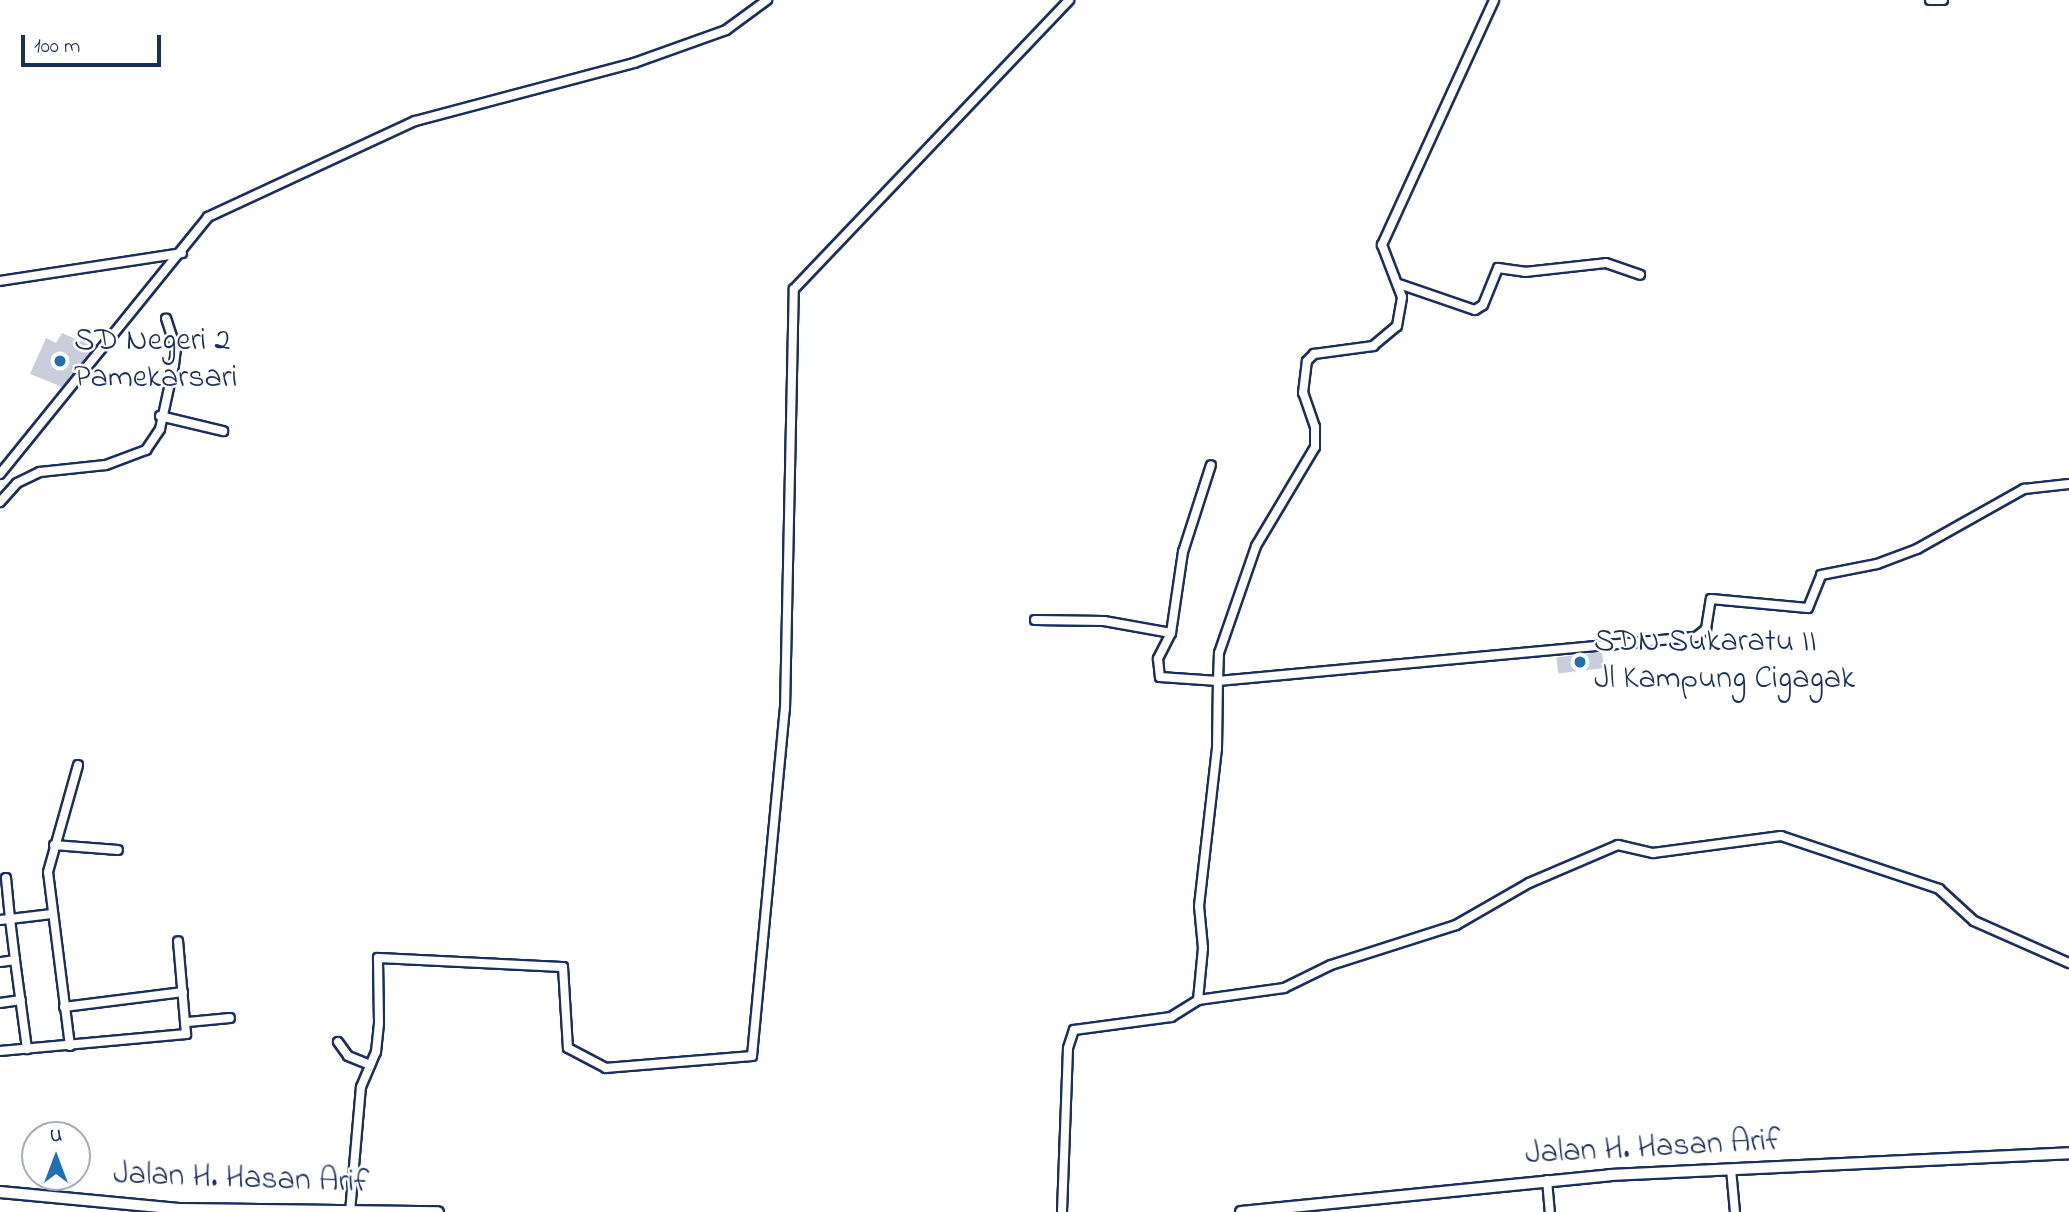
<!DOCTYPE html>
<html>
<head>
<meta charset="utf-8">
<style>
	body { margin:0 }
	#map { position:relative; width:2069px; height:1212px; overflow:hidden; background:#fff; font-family:"Indie Flower",sans-serif }
	div>[style] { position:absolute }
	.building>* { inset:0; background:#caceda; transform-origin:0 0 }
	.roads { filter:drop-shadow(2px 0 #1b2f5e) drop-shadow(-2px 0 #1b2f5e) drop-shadow(0 2px #1b2f5e) drop-shadow(0 -2px #1b2f5e) }
	.minor>* { height:8px; margin:-4px; padding:0 4px; transform-origin:4px; border-radius:4px; background:#fff }
	.secondary>* { height:10px; margin:-5px; padding:0 5px; transform-origin:5px; border-radius:5px; background:#fff }
	.dots>* { width:19px; height:19px; translate:-50% -50%; box-sizing:border-box; border:4px solid #fff; border-radius:50% }
	span { translate:-50% -50%; white-space:nowrap; text-align:center; line-height:1.15; -webkit-text-stroke:5px #fff; paint-order:stroke }
	.poi-label { font-size:32px; color:#1b2f5e }
	.left { translate:0 -50%; text-align:left }
	.street-label { font-size:32px; color:#1b2f5e }
	.north { position:absolute; left:21px; top:1121px; width:70px; height:70px; box-sizing:border-box; background:#fff; border:2px solid #a4acbf; border-radius:50%; rotate:0deg; font-size:19px; font-weight:700; line-height:28px; text-align:center; color:#1b2f5e }
	.north::after { content:''; display:block; margin:auto; width:24px; height:32px; background:#1f6fb2; clip-path:polygon(50% 0,100% 100%,50% 72%,0 100%) }
	.scale { position:absolute; left:21px; top:35px; width:140px; height:32px; box-sizing:border-box; border:4px solid #1b2f5e; border-top:0; padding-left:9px; font-size:21px; line-height:24px; white-space:nowrap; color:#1b2f5e; -webkit-text-stroke:5px #fff; paint-order:stroke }
</style>
</head>
<body>
<div id="map">
	<div class="building">
		<div style="clip-path:polygon(62px 333px,94px 347px,62px 387px,30px 374px,46px 338px,56px 343px)"></div>
		<div style="left:1602px;top:652px;width:16px;height:46px;rotate:83deg"></div>
	</div>
	<div class="roads">
		<div class="minor">
			<div style="left:1930px;top:0;width:13px"></div>
			<div style="left:0;top:281px;width:184px;rotate:-8.7deg"></div>
			<div style="left:1399px;top:284px;width:80px;rotate:18.9deg"></div>
			<div style="left:1475px;top:310px;width:9px;rotate:-32deg"></div>
			<div style="left:1483px;top:305px;width:40px;rotate:-68deg"></div>
			<div style="left:1498px;top:268px;width:27px;rotate:8deg"></div>
			<div style="left:1525px;top:272px;width:81px;rotate:-6.3deg"></div>
			<div style="left:1606px;top:263px;width:36px;rotate:19deg"></div>
			<div style="left:160px;top:416px;width:65px;rotate:13.4deg"></div>
			<div style="left:0;top:474px;width:331px;rotate:-51deg"></div>
			<div style="left:208px;top:217px;width:228px;rotate:-24.9deg"></div>
			<div style="left:415px;top:121px;width:227px;rotate:-14.8deg"></div>
			<div style="left:634px;top:63px;width:98px;rotate:-19.7deg"></div>
			<div style="left:726px;top:30px;width:51px;rotate:-36.2deg"></div>
			<div style="left:0;top:502px;width:25px;rotate:-48deg"></div>
			<div style="left:17px;top:483px;width:25px;rotate:-26deg"></div>
			<div style="left:40px;top:472px;width:66px;rotate:-6.1deg"></div>
			<div style="left:106px;top:465px;width:43px;rotate:-20.6deg"></div>
			<div style="left:146px;top:450px;width:25px;rotate:-56deg"></div>
			<div style="left:160px;top:429px;width:66px;rotate:-77.7deg"></div>
			<div style="left:174px;top:365px;width:16px;rotate:-83deg"></div>
			<div style="left:176px;top:349px;width:32px;rotate:-108deg"></div>
			<div style="left:1035px;top:620px;width:69px;rotate:0.8deg"></div>
			<div style="left:1104px;top:621px;width:68px;rotate:10.2deg"></div>
			<div style="left:1171px;top:633px;width:29px;rotate:117deg"></div>
			<div style="left:1158px;top:659px;width:18px;rotate:84deg"></div>
			<div style="left:1160px;top:677px;width:58px;rotate:3.9deg"></div>
			<div style="left:1218px;top:681px;width:28px;rotate:-88deg"></div>
			<div style="left:1219px;top:653px;width:113px;rotate:-70.9deg"></div>
			<div style="left:1256px;top:546px;width:115px;rotate:-59.2deg"></div>
			<div style="left:1315px;top:447px;width:20px;rotate:-90deg"></div>
			<div style="left:1315px;top:427px;width:36px;rotate:-109deg"></div>
			<div style="left:1303px;top:393px;width:32px;rotate:-83deg"></div>
			<div style="left:1307px;top:361px;width:10px;rotate:-45deg"></div>
			<div style="left:1314px;top:354px;width:60px;rotate:-7.7deg"></div>
			<div style="left:1373px;top:346px;width:31px;rotate:-40deg"></div>
			<div style="left:1397px;top:326px;width:29px;rotate:-80deg"></div>
			<div style="left:1402px;top:297px;width:56px;rotate:-111deg"></div>
			<div style="left:1382px;top:245px;width:269px;rotate:-65.4deg"></div>
			<div style="left:1171px;top:633px;width:82px;rotate:-81.6deg"></div>
			<div style="left:1183px;top:552px;width:91px;rotate:-72.2deg"></div>
			<div style="left:54px;top:845px;width:64px;rotate:4.5deg"></div>
			<div style="left:6px;top:878px;width:41px;rotate:84.4deg"></div>
			<div style="left:10px;top:919px;width:42px;rotate:-6.8deg"></div>
			<div style="left:0;top:920px;width:10px;rotate:-6deg"></div>
			<div style="left:10px;top:919px;width:41px;rotate:83deg"></div>
			<div style="left:15px;top:960px;width:15px;rotate:172deg"></div>
			<div style="left:15px;top:960px;width:90px;rotate:82.3deg"></div>
			<div style="left:1198px;top:1000px;width:52px;rotate:-84.5deg"></div>
			<div style="left:1203px;top:948px;width:42px;rotate:-95.4deg"></div>
			<div style="left:1199px;top:906px;width:158px;rotate:-83.5deg"></div>
			<div style="left:1217px;top:749px;width:68px;rotate:-89.2deg"></div>
			<div style="left:1218px;top:681px;width:480px;rotate:-5.3deg"></div>
			<div style="left:1696px;top:637px;width:13px;rotate:-39deg"></div>
			<div style="left:1706px;top:629px;width:30px;rotate:-81deg"></div>
			<div style="left:1711px;top:599px;width:97px;rotate:5.3deg"></div>
			<div style="left:1808px;top:608px;width:35px;rotate:-68deg"></div>
			<div style="left:1821px;top:575px;width:57px;rotate:-11.1deg"></div>
			<div style="left:1877px;top:564px;width:43px;rotate:-20.6deg"></div>
			<div style="left:1917px;top:549px;width:123px;rotate:-29.3deg"></div>
			<div style="left:2024px;top:489px;width:45px;rotate:-6.3deg"></div>
			<div style="left:0;top:1003px;width:21px;rotate:-8deg"></div>
			<div style="left:64px;top:1007px;width:120px;rotate:-7.2deg"></div>
			<div style="left:188px;top:1022px;width:42px;rotate:-5.4deg"></div>
			<div style="left:338px;top:1042px;width:17px;rotate:54deg"></div>
			<div style="left:348px;top:1056px;width:24px;rotate:22deg"></div>
			<div style="left:70px;top:1046px;width:175px;rotate:-97.2deg"></div>
			<div style="left:48px;top:872px;width:111px;rotate:-74.3deg"></div>
			<div style="left:0;top:1051px;width:187px;rotate:-5.2deg"></div>
			<div style="left:186px;top:1034px;width:93px;rotate:-94.9deg"></div>
			<div style="left:1731px;top:1169px;width:43px;rotate:84.7deg"></div>
			<div style="left:1547px;top:1180px;width:32px;rotate:85deg"></div>
			<div style="left:350px;top:1212px;width:125px;rotate:-85deg"></div>
			<div style="left:361px;top:1087px;width:38px;rotate:-67deg"></div>
			<div style="left:376px;top:1052px;width:29px;rotate:-84deg"></div>
			<div style="left:379px;top:1023px;width:65px;rotate:-90.9deg"></div>
			<div style="left:378px;top:958px;width:185px;rotate:2.8deg"></div>
			<div style="left:563px;top:967px;width:81px;rotate:86.5deg"></div>
			<div style="left:568px;top:1048px;width:43px;rotate:27.8deg"></div>
			<div style="left:606px;top:1068px;width:146px;rotate:-4.7deg"></div>
			<div style="left:752px;top:1056px;width:349px;rotate:-84.6deg"></div>
			<div style="left:785px;top:709px;width:420px;rotate:-88.8deg"></div>
			<div style="left:794px;top:289px;width:399px;rotate:-46.4deg"></div>
			<div style="left:1062px;top:1212px;width:164px;rotate:-87.9deg"></div>
			<div style="left:1068px;top:1048px;width:19px;rotate:-72deg"></div>
			<div style="left:1074px;top:1030px;width:98px;rotate:-7.6deg"></div>
			<div style="left:1171px;top:1017px;width:32px;rotate:-32deg"></div>
			<div style="left:1198px;top:1000px;width:87px;rotate:-7.9deg"></div>
			<div style="left:1284px;top:988px;width:52px;rotate:-26.1deg"></div>
			<div style="left:1331px;top:965px;width:131px;rotate:-17.7deg"></div>
			<div style="left:1456px;top:925px;width:84px;rotate:-29.9deg"></div>
			<div style="left:1529px;top:883px;width:97px;rotate:-23.1deg"></div>
			<div style="left:1618px;top:845px;width:36px;rotate:13deg"></div>
			<div style="left:1653px;top:853px;width:129px;rotate:-7.6deg"></div>
			<div style="left:1781px;top:836px;width:167px;rotate:18.5deg"></div>
			<div style="left:1939px;top:889px;width:47px;rotate:42.4deg"></div>
			<div style="left:1974px;top:921px;width:104px;rotate:23.9deg"></div>
		</div>
		<div class="secondary">
			<div style="left:0;top:1192px;width:182px;rotate:5.4deg"></div>
			<div style="left:181px;top:1209px;width:257px;rotate:0.7deg"></div>
			<div style="left:1241px;top:1212px;width:371px;rotate:-5.7deg"></div>
			<div style="left:1610px;top:1175px;width:460px;rotate:-2.7deg"></div>
		</div>
	</div>
	<div class="dots">
		<div style="left:60px;top:361px;background:#1f6fb2"></div>
		<div style="left:1580px;top:662px;background:#1f6fb2"></div>
	</div>
	<div class="poi-label">
		<span class="left" style="left:74px;top:361px">SD Negeri 2<br>Pamekarsari</span>
		<span class="left" style="left:1594px;top:662px">SDN Sukaratu II<br>Jl Kampung Cigagak</span>
	</div>
	<div class="street-label">
		<span style="left:1653px;top:1149px;rotate:-3deg">Jalan H. Hasan Arif</span>
		<span style="left:241px;top:1180px;rotate:2deg">Jalan H. Hasan Arif</span>
	</div>
	<div class="north">U</div>
	<div class="scale">100 m</div>
</div>
</body>
</html>
